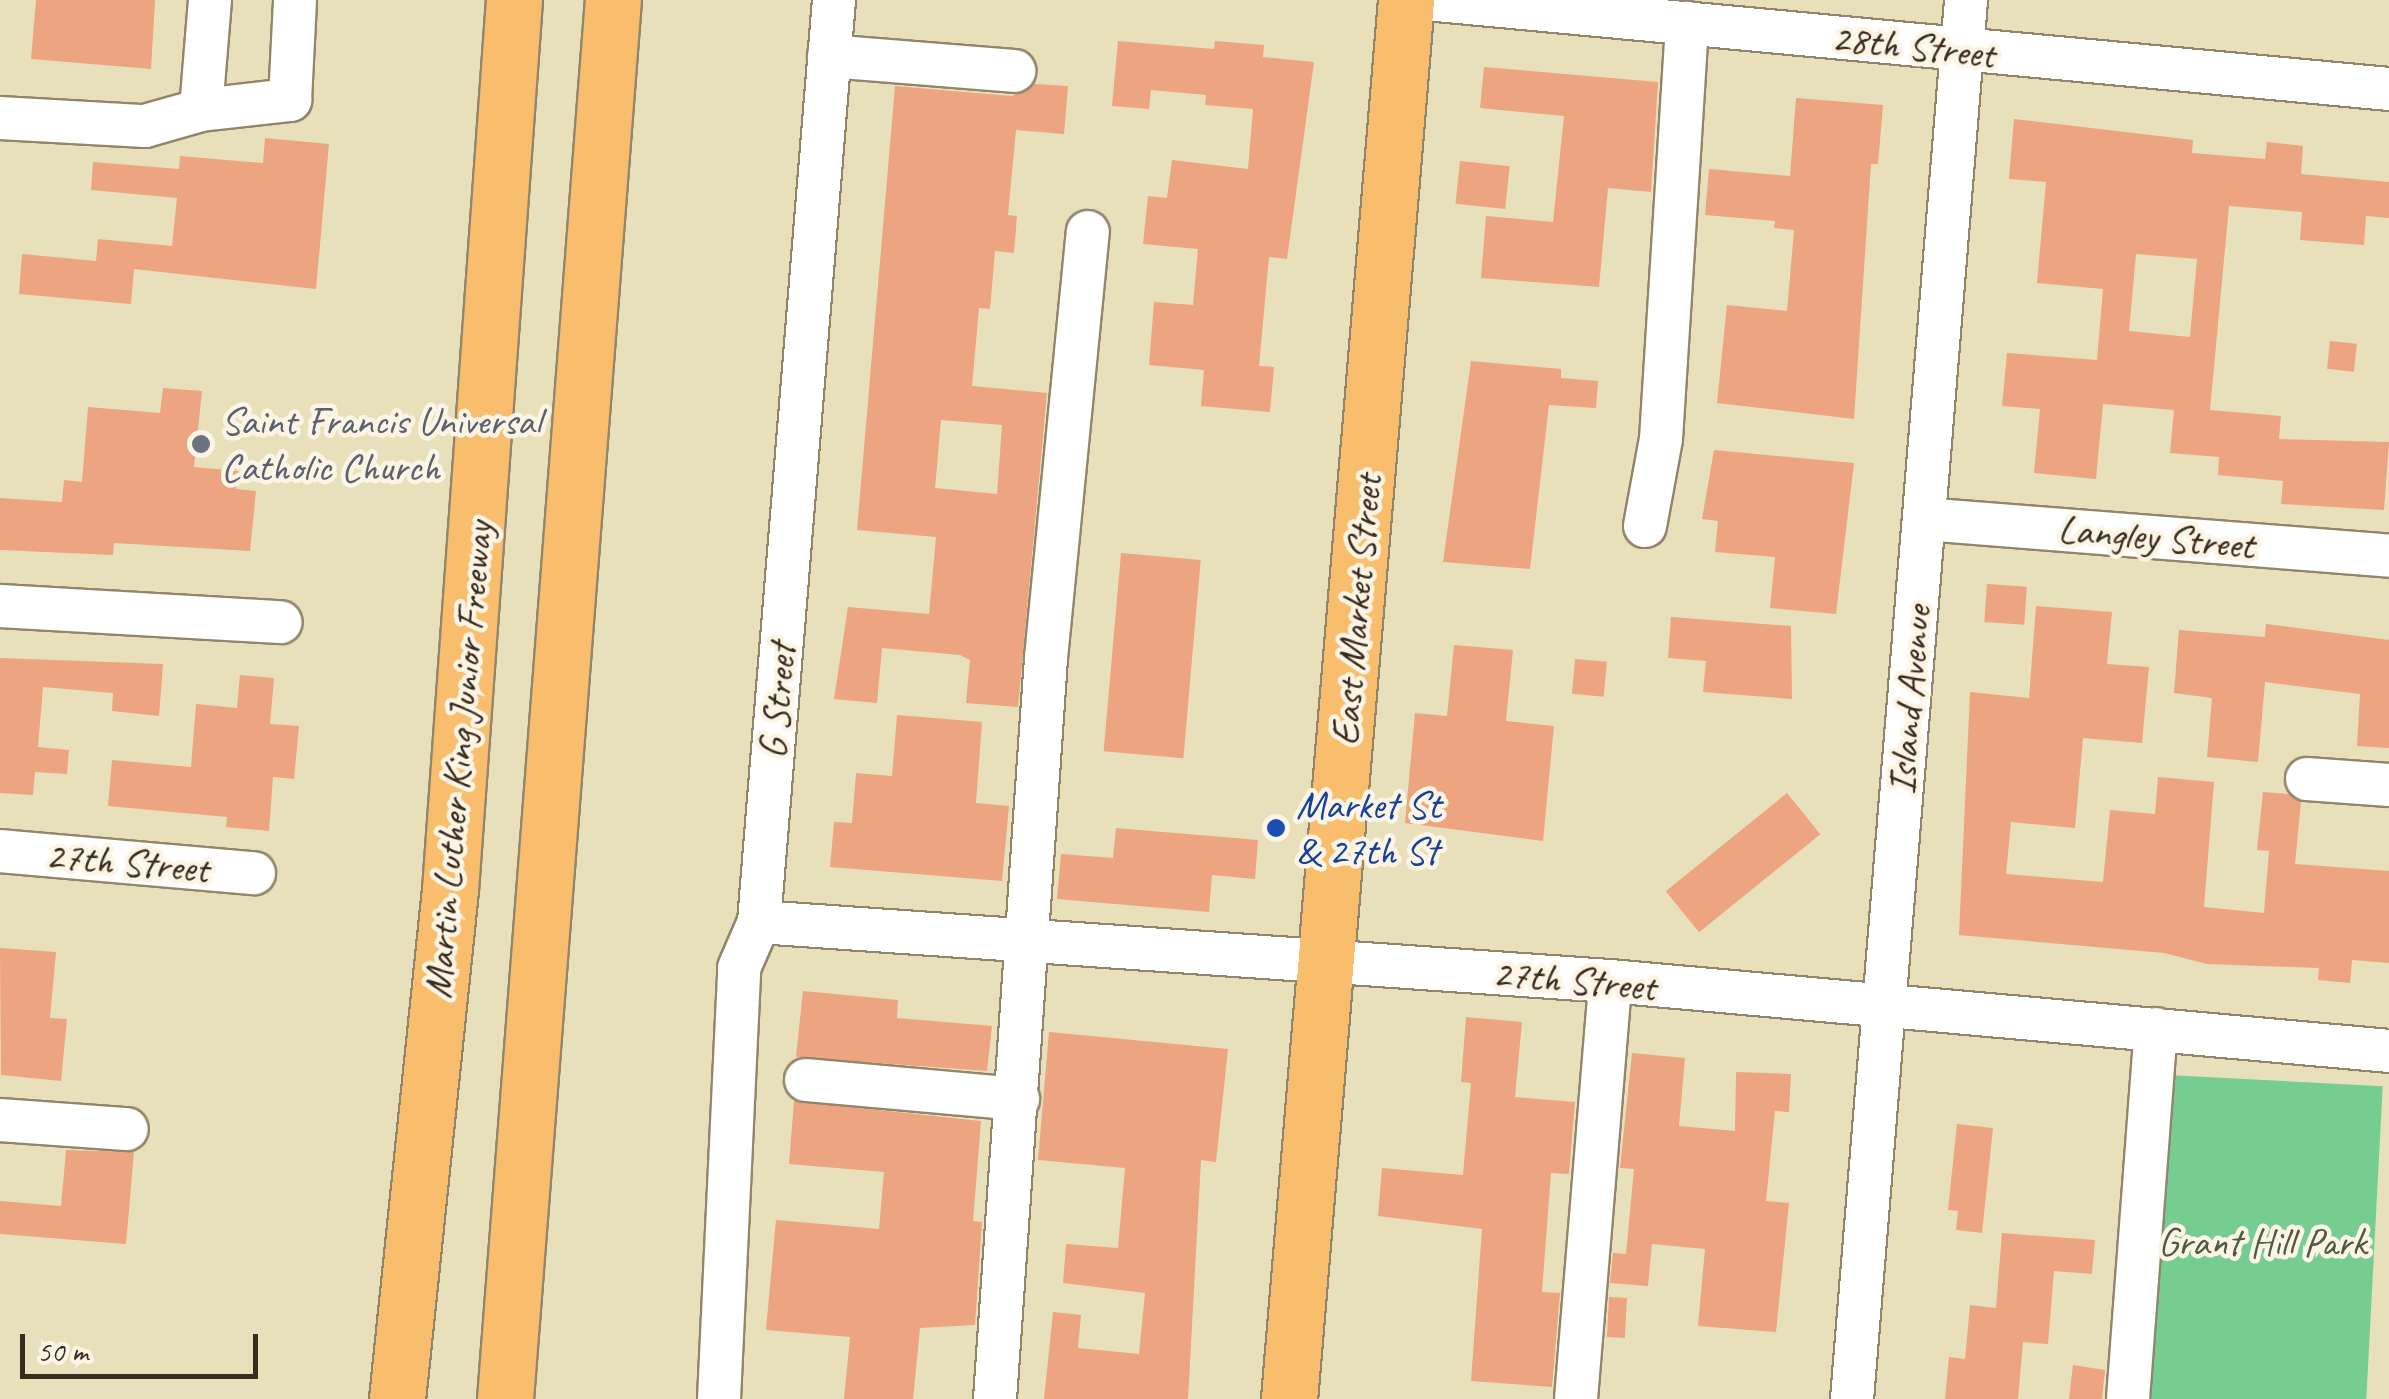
<!DOCTYPE html>
<html>
<head>
<meta charset="utf-8">
<style>
	body { margin:0 }
	#map { position:relative; width:2389px; height:1399px; overflow:hidden; background:#e8e0bb; font-family:Caveat,sans-serif }
	div>[style] { position:absolute }
	.green>* { inset:0; background:#76cd92; transform-origin:0 0 }
	.building>* { inset:0; background:#eca481; transform-origin:0 0 }
	.roads { filter:drop-shadow(2px 0 #92856c) drop-shadow(-2px 0 #92856c) drop-shadow(0 2px #92856c) drop-shadow(0 -2px #92856c) }
	.minor>* { height:42px; margin:-21px; padding:0 21px; transform-origin:21px; border-radius:21px; background:#fff }
	.major>* { height:55px; margin:-27.5px; padding:0 27.5px; transform-origin:27.5px; border-radius:27.5px; background:#f9be6d }
	.highway>* { height:55px; margin:-27.5px; padding:0 27.5px; transform-origin:27.5px; border-radius:27.5px; background:#f9be6d }
	.dots>* { width:28px; height:28px; translate:-50% -50%; box-sizing:border-box; border:5px solid #fcf5e5; border-radius:50% }
	span { translate:-50% -50%; white-space:nowrap; text-align:center; line-height:1.15; -webkit-text-stroke:9px #fcf5e5; paint-order:stroke }
	.street-label { font-size:40px; color:#3b2a1e }
	.worship-label { font-size:40px; color:#5b616d }
	.left { translate:0 -50%; text-align:left }
	.transit-label { font-size:40px; color:#164399 }
	.park-label { font-size:40px; color:#4d5b41 }
	.scale { position:absolute; left:20px; top:1334px; width:238px; height:45px; box-sizing:border-box; border:5px solid #3b2a1e; border-top:0; padding-left:12px; font-size:30px; line-height:35px; white-space:nowrap; color:#3b2a1e; -webkit-text-stroke:8px #fcf5e5; paint-order:stroke }
</style>
</head>
<body>
<div id="map">
	<div class="green">
		<div style="left:2168px;top:1075px;width:215px;height:325px;rotate:3deg"></div>
	</div>
	<div class="building">
		<div style="clip-path:polygon(36px 0,155px 0,151px 69px,31px 59px)"></div>
		<div style="clip-path:polygon(1118px 41px,1214px 49px,1215px 41px,1264px 45px,1263px 57px,1314px 62px,1287px 259px,1269px 257px,1259px 366px,1274px 367px,1270px 412px,1201px 406px,1204px 370px,1149px 365px,1154px 302px,1193px 305px,1198px 249px,1143px 244px,1148px 196px,1167px 198px,1172px 160px,1248px 169px,1253px 109px,1205px 105px,1206px 95px,1151px 90px,1149px 109px,1112px 106px)"></div>
		<div style="clip-path:polygon(1484px 67px,1658px 82px,1651px 192px,1608px 188px,1599px 287px,1481px 278px,1486px 216px,1553px 222px,1564px 116px,1480px 108px)"></div>
		<div style="clip-path:polygon(evenodd,1035px 84px,1068px 86px,1064px 134px,1016px 130px,1008px 215px,1017px 216px,1014px 253px,995px 251px,990px 309px,979px 308px,972px 386px,1047px 393px,1018px 707px,966px 703px,970px 660px,960px 655px,882px 648px,877px 703px,834px 699px,848px 607px,929px 614px,936px 537px,857px 530px,895px 86px,1012px 96px,1035px 84px,941px 420px,1002px 425px,997px 494px,935px 488px,941px 420px)"></div>
		<div style="clip-path:polygon(1796px 98px,1883px 105px,1878px 164px,1871px 164px,1854px 419px,1717px 403px,1727px 305px,1787px 311px,1794px 230px,1774px 228px,1775px 221px,1705px 215px,1709px 169px,1790px 176px)"></div>
		<div style="clip-path:polygon(evenodd,2014px 119px,2193px 140px,2192px 153px,2265px 159px,2267px 142px,2303px 146px,2301px 174px,2389px 182px,2389px 218px,2366px 216px,2364px 245px,2300px 240px,2302px 212px,2229px 206px,2210px 410px,2281px 416px,2279px 439px,2389px 442px,2384px 510px,2281px 504px,2283px 481px,2218px 475px,2219px 457px,2170px 453px,2174px 410px,2103px 404px,2096px 479px,2034px 473px,2040px 409px,2002px 406px,2007px 353px,2097px 360px,2103px 289px,2037px 283px,2046px 182px,2009px 179px,2014px 119px,2136px 254px,2197px 259px,2190px 337px,2129px 331px,2136px 254px)"></div>
		<div style="clip-path:polygon(265px 138px,329px 144px,316px 289px,134px 269px,131px 304px,19px 294px,22px 254px,96px 261px,98px 239px,172px 246px,177px 198px,91px 190px,93px 162px,179px 169px,180px 156px,263px 163px)"></div>
		<div style="left:1460px;top:161px;width:50px;height:43px;rotate:6deg"></div>
		<div style="left:2330px;top:341px;width:27px;height:28px;rotate:6deg"></div>
		<div style="clip-path:polygon(1471px 361px,1561px 369px,1561px 378px,1598px 381px,1596px 408px,1549px 405px,1530px 569px,1443px 562px)"></div>
		<div style="clip-path:polygon(163px 388px,202px 391px,194px 467px,238px 471px,236px 489px,256px 491px,250px 551px,114px 543px,113px 555px,0 550px,0 498px,62px 502px,64px 480px,82px 482px,88px 407px,160px 413px)"></div>
		<div style="clip-path:polygon(1714px 450px,1854px 463px,1836px 614px,1770px 608px,1775px 557px,1715px 552px,1718px 521px,1702px 519px)"></div>
		<div style="left:1121px;top:553px;width:80px;height:199px;rotate:5deg"></div>
		<div style="left:1987px;top:584px;width:40px;height:38px;rotate:4deg"></div>
		<div style="clip-path:polygon(2036px 606px,2112px 612px,2107px 664px,2149px 667px,2142px 743px,2083px 738px,2075px 828px,2011px 822px,2006px 874px,2103px 882px,2110px 810px,2155px 814px,2158px 777px,2214px 782px,2204px 907px,2264px 913px,2269px 851px,2257px 850px,2263px 792px,2288px 794px,2301px 802px,2295px 864px,2389px 871px,2389px 963px,2352px 960px,2350px 983px,2318px 980px,2319px 968px,2207px 964px,2164px 953px,1959px 935px,1970px 692px,2029px 698px)"></div>
		<div style="clip-path:polygon(1671px 617px,1791px 626px,1792px 699px,1703px 692px,1706px 661px,1668px 658px)"></div>
		<div style="clip-path:polygon(2266px 624px,2389px 640px,2389px 748px,2357px 746px,2360px 694px,2265px 682px,2258px 762px,2207px 757px,2212px 698px,2174px 693px,2179px 630px,2265px 637px)"></div>
		<div style="clip-path:polygon(1454px 645px,1513px 650px,1506px 721px,1554px 726px,1543px 841px,1405px 823px,1415px 713px,1447px 716px)"></div>
		<div style="clip-path:polygon(0 658px,163px 664px,159px 716px,112px 711px,113px 693px,43px 687px,38px 747px,69px 750px,67px 774px,35px 772px,33px 795px,0 793px)"></div>
		<div style="left:1575px;top:659px;width:32px;height:35px;rotate:5deg"></div>
		<div style="clip-path:polygon(240px 675px,274px 678px,270px 724px,299px 726px,294px 779px,273px 777px,269px 831px,226px 827px,227px 817px,108px 806px,112px 760px,191px 767px,196px 704px,237px 708px)"></div>
		<div style="clip-path:polygon(897px 715px,982px 722px,976px 803px,1009px 806px,1002px 881px,830px 867px,834px 822px,852px 823px,856px 773px,892px 776px)"></div>
		<div style="left:1787px;top:793px;width:53px;height:156px;rotate:51deg"></div>
		<div style="clip-path:polygon(1116px 828px,1258px 840px,1255px 879px,1212px 875px,1209px 912px,1057px 899px,1061px 854px,1113px 858px)"></div>
		<div style="clip-path:polygon(0 948px,56px 952px,50px 1018px,67px 1019px,61px 1081px,1px 1075px)"></div>
		<div style="clip-path:polygon(803px 991px,898px 1000px,897px 1018px,992px 1026px,987px 1071px,796px 1057px)"></div>
		<div style="clip-path:polygon(1466px 1017px,1522px 1022px,1515px 1097px,1575px 1102px,1569px 1174px,1551px 1173px,1542px 1292px,1560px 1293px,1552px 1387px,1471px 1381px,1482px 1229px,1378px 1216px,1382px 1168px,1463px 1175px,1471px 1083px,1461px 1082px)"></div>
		<div style="clip-path:polygon(1049px 1032px,1228px 1049px,1216px 1162px,1201px 1160px,1188px 1399px,1044px 1399px,1053px 1312px,1081px 1315px,1078px 1348px,1139px 1354px,1145px 1293px,1063px 1283px,1066px 1244px,1118px 1248px,1125px 1168px,1038px 1160px)"></div>
		<div style="clip-path:polygon(1632px 1053px,1685px 1058px,1679px 1126px,1735px 1131px,1736px 1072px,1791px 1074px,1789px 1112px,1775px 1111px,1766px 1201px,1789px 1203px,1776px 1332px,1698px 1326px,1705px 1249px,1652px 1244px,1648px 1286px,1610px 1283px,1613px 1253px,1626px 1254px,1634px 1169px,1620px 1168px)"></div>
		<div style="clip-path:polygon(794px 1101px,981px 1121px,973px 1221px,982px 1222px,975px 1325px,920px 1328px,913px 1399px,844px 1399px,850px 1337px,766px 1330px,776px 1220px,879px 1229px,884px 1172px,789px 1164px)"></div>
		<div style="clip-path:polygon(1957px 1124px,1993px 1128px,1982px 1233px,1956px 1230px,1958px 1211px,1948px 1210px)"></div>
		<div style="clip-path:polygon(66px 1150px,134px 1152px,126px 1244px,0 1234px,0 1201px,61px 1206px)"></div>
		<div style="clip-path:polygon(2002px 1233px,2095px 1240px,2092px 1274px,2054px 1271px,2048px 1344px,2023px 1342px,2018px 1399px,1945px 1399px,1949px 1357px,1965px 1359px,1970px 1305px,1996px 1308px)"></div>
		<div style="left:1609px;top:1297px;width:18px;height:40px;rotate:3deg"></div>
		<div style="clip-path:polygon(2073px 1365px,2105px 1370px,2102px 1399px,2069px 1399px)"></div>
	</div>
	<div class="roads">
		<div class="minor">
			<div style="left:210px;top:0;width:110px;rotate:94.7deg"></div>
			<div style="left:201px;top:110px;width:90px;rotate:-6.4deg"></div>
			<div style="left:290px;top:100px;width:100px;rotate:-87.1deg"></div>
			<div style="left:1437px;top:0;width:956px;rotate:5.34deg"></div>
			<div style="left:829px;top:56px;width:186px;rotate:4.6deg"></div>
			<div style="left:0;top:118px;width:145px;rotate:3.2deg"></div>
			<div style="left:145px;top:126px;width:58px;rotate:-15.9deg"></div>
			<div style="left:1924px;top:519px;width:466px;rotate:4.5deg"></div>
			<div style="left:1645px;top:526px;width:88px;rotate:-79.6deg"></div>
			<div style="left:1661px;top:439px;width:417px;rotate:-86.4deg"></div>
			<div style="left:0;top:606px;width:281px;rotate:3.3deg"></div>
			<div style="left:2307px;top:779px;width:82px;rotate:4.2deg"></div>
			<div style="left:0;top:851px;width:255px;rotate:5deg"></div>
			<div style="left:759px;top:922px;width:853px;rotate:3.97deg"></div>
			<div style="left:1610px;top:981px;width:782px;rotate:5.13deg"></div>
			<div style="left:806px;top:1080px;width:213px;rotate:5.1deg"></div>
			<div style="left:0;top:1120px;width:127px;rotate:4.1deg"></div>
			<div style="left:719px;top:1399px;width:431px;rotate:-87.3deg"></div>
			<div style="left:739px;top:968px;width:50px;rotate:-66.5deg"></div>
			<div style="left:759px;top:922px;width:925px;rotate:-85.35deg"></div>
			<div style="left:995px;top:1399px;width:743px;rotate:-86.06deg"></div>
			<div style="left:1046px;top:658px;width:428px;rotate:-84.4deg"></div>
			<div style="left:1576px;top:1399px;width:419px;rotate:-85.3deg"></div>
			<div style="left:1852px;top:1399px;width:1404px;rotate:-85.34deg"></div>
			<div style="left:2128px;top:1399px;width:371px;rotate:-85.7deg"></div>
		</div>
		<div class="major">
			<div style="left:1289px;top:1399px;width:1404px;rotate:-85.22deg"></div>
		</div>
		<div class="highway">
			<div style="left:397px;top:1399px;width:512px;rotate:-84.06deg"></div>
			<div style="left:450px;top:890px;width:892px;rotate:-85.89deg"></div>
			<div style="left:505px;top:1399px;width:1403px;rotate:-85.59deg"></div>
		</div>
	</div>
	<div class="dots">
		<div style="left:201px;top:444px;background:#6b7280"></div>
		<div style="left:1276px;top:828px;background:#1a4fb4"></div>
	</div>
	<div class="street-label">
		<span style="left:1913px;top:46px;rotate:6deg">28th Street</span>
		<span style="left:2156px;top:537px;rotate:5deg">Langley Street</span>
		<span style="left:1356px;top:610px;rotate:-85deg">East Market Street</span>
		<span style="left:1909px;top:700px;rotate:-85deg">Island Avenue</span>
		<span style="left:777px;top:701px;rotate:-85deg">G Street</span>
		<span style="left:458px;top:760px;rotate:-85deg">Martin Luther King Junior Freeway</span>
		<span style="left:127px;top:862px;rotate:5deg">27th Street</span>
		<span style="left:1574px;top:980px;rotate:5deg">27th Street</span>
	</div>
	<div class="worship-label">
		<span class="left" style="left:221px;top:444px">Saint Francis Universal<br>Catholic Church</span>
	</div>
	<div class="transit-label">
		<span class="left" style="left:1296px;top:828px">Market St<br>&amp; 27th St</span>
	</div>
	<div class="park-label">
		<span style="left:2262px;top:1242px">Grant Hill Park</span>
	</div>
	<div class="scale">50 m</div>
</div>
</body>
</html>
